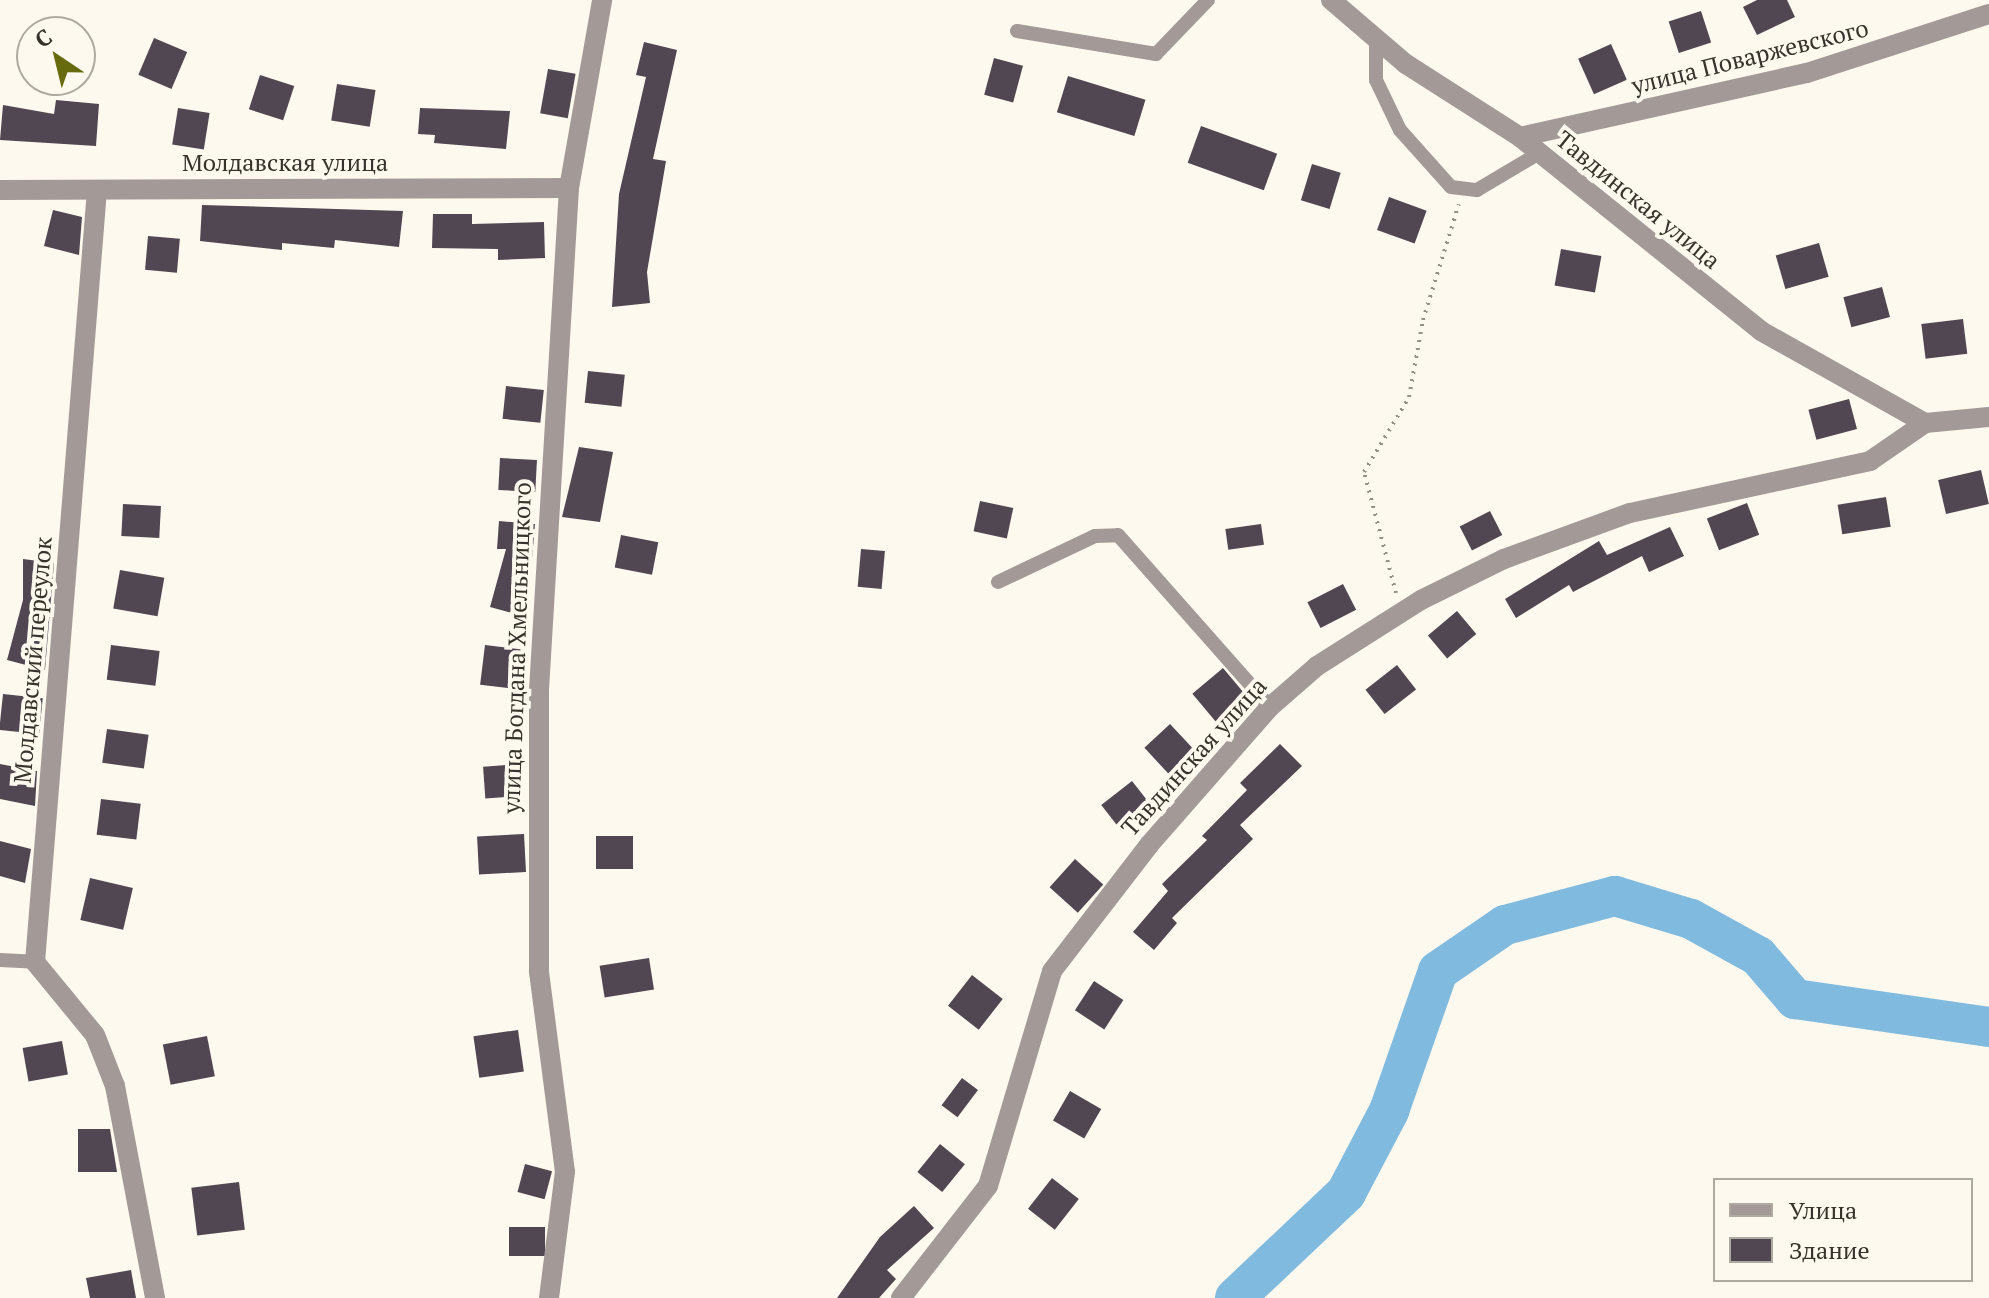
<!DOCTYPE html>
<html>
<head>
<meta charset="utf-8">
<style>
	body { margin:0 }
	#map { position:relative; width:1989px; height:1298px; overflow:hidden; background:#fef9ef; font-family:"PT Serif",serif }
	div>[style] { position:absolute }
	.river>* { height:40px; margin:-20px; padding:0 20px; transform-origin:20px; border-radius:20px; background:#80badf }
	.building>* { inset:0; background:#514753; transform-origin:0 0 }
	.path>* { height:4px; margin-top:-2px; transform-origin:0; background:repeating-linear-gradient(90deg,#949088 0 2px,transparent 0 8px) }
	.lane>* { height:14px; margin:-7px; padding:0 7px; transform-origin:7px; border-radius:7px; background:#a39a98 }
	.street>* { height:20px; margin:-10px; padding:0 10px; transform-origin:10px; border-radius:10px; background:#a39a98 }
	span { translate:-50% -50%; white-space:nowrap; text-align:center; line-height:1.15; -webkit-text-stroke:8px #fef9ef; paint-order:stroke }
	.street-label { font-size:24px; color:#36332c }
	.legend { position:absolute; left:1713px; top:1178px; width:260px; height:104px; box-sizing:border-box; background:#fef9ef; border:2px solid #aeaaa1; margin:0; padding:10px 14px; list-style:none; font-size:24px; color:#36332c }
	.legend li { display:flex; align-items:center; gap:16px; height:40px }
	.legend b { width:40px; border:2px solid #aeaaa1 }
	.north { position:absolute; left:16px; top:16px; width:80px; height:80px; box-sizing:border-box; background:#fef9ef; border:2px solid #aeaaa1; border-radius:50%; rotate:325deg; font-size:22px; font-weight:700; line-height:32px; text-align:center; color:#36332c }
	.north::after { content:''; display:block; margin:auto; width:28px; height:36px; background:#676b0d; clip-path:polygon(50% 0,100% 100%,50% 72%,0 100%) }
</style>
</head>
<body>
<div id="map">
	<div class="river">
		<div style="left:1235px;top:1298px;width:153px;rotate:-43.4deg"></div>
		<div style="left:1346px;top:1193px;width:93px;rotate:-62.3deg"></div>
		<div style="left:1389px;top:1111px;width:148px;rotate:-70.7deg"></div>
		<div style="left:1438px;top:971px;width:81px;rotate:-34.5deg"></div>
		<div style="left:1505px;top:925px;width:114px;rotate:-14.8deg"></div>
		<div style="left:1615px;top:896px;width:79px;rotate:16.8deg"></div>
		<div style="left:1691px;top:919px;width:77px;rotate:28.9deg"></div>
		<div style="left:1758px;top:956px;width:57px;rotate:49.3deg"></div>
		<div style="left:1795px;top:999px;width:196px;rotate:8.2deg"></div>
	</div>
	<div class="building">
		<div style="clip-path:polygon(1757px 0,1787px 0,1795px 17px,1757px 35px,1743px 7px)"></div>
		<div style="left:1701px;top:11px;width:33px;height:34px;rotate:72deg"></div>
		<div style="left:154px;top:38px;width:36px;height:40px;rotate:23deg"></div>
		<div style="clip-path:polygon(644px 42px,677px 50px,653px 159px,666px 161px,647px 272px,650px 303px,612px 307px,619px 194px,646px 77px,636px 75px)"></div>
		<div style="left:1611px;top:44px;width:39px;height:36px;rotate:66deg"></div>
		<div style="left:994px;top:58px;width:30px;height:38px;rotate:15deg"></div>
		<div style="left:548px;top:69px;width:28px;height:45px;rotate:10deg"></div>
		<div style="left:260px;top:75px;width:36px;height:36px;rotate:18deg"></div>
		<div style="left:1068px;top:76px;width:81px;height:38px;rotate:17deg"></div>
		<div style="left:337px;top:84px;width:39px;height:37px;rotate:9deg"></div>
		<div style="clip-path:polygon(56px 100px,99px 104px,96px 146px,0 140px,3px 105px,54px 114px)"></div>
		<div style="left:178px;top:108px;width:32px;height:37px;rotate:9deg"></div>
		<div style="clip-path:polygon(420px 108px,510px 111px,506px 149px,434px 143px,435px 135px,418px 134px)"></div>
		<div style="left:1201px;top:126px;width:81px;height:39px;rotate:20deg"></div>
		<div style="left:1312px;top:164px;width:30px;height:38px;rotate:17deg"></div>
		<div style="left:1389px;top:197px;width:40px;height:35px;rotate:20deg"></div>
		<div style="clip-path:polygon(202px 205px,403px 211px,399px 247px,335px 240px,334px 248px,282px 243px,282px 250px,200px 241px)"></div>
		<div style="clip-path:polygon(53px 210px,82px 217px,79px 255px,44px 246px)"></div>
		<div style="clip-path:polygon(433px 214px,472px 214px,472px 224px,544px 222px,545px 258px,498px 260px,498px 249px,432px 248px)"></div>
		<div style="left:148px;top:236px;width:32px;height:34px;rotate:5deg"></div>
		<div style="left:1819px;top:243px;width:35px;height:45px;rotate:74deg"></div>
		<div style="left:1561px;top:249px;width:41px;height:37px;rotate:10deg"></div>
		<div style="left:1882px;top:287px;width:31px;height:40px;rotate:75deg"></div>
		<div style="left:1963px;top:319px;width:35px;height:42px;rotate:83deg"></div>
		<div style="left:588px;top:371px;width:37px;height:32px;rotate:6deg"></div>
		<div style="left:506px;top:386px;width:38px;height:33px;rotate:6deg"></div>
		<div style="left:1849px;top:399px;width:31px;height:42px;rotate:75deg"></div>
		<div style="clip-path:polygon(579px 447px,613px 452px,600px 522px,562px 517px)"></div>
		<div style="left:500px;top:458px;width:37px;height:32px;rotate:3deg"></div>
		<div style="left:1981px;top:470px;width:35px;height:44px;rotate:77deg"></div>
		<div style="left:1886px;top:497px;width:30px;height:49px;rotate:81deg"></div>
		<div style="left:980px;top:501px;width:34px;height:31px;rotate:12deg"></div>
		<div style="left:1747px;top:503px;width:34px;height:43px;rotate:69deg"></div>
		<div style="left:123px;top:504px;width:38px;height:32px;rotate:3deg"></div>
		<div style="left:1490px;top:511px;width:27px;height:34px;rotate:63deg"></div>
		<div style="clip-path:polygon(499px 521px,535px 524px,527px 617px,490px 607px,506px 549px,497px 549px)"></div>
		<div style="left:1261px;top:524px;width:21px;height:36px;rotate:82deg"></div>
		<div style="clip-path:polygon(1670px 527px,1684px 556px,1649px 572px,1642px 556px,1573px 592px,1569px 585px,1516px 618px,1505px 599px,1599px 541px,1607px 555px)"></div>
		<div style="left:621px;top:535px;width:38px;height:33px;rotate:11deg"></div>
		<div style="left:861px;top:549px;width:24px;height:38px;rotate:5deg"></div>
		<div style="clip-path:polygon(23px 559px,54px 563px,45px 670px,7px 660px,23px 600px)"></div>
		<div style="left:120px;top:570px;width:45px;height:39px;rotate:10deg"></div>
		<div style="left:1343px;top:584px;width:29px;height:40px;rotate:63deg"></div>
		<div style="left:1457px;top:611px;width:30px;height:38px;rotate:50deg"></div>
		<div style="left:111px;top:645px;width:49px;height:35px;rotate:7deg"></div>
		<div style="left:485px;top:645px;width:41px;height:40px;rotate:7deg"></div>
		<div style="left:1397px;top:665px;width:31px;height:40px;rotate:52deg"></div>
		<div style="left:1223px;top:668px;width:45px;height:40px;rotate:50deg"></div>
		<div style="left:3px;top:694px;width:40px;height:36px;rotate:6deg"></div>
		<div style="left:1170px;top:724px;width:35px;height:35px;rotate:47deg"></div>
		<div style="left:107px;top:729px;width:42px;height:34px;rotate:8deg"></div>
		<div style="clip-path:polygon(1280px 744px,1302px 766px,1240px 825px,1253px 839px,1172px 918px,1177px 923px,1154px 950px,1133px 932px,1168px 891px,1162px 884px,1207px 840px,1202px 836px,1247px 790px,1240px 783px)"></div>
		<div style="clip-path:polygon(0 764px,37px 771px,35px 806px,0 799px)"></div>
		<div style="left:521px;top:764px;width:32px;height:38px;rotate:86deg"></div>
		<div style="left:1132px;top:781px;width:36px;height:39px;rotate:52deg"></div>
		<div style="left:101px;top:799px;width:40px;height:36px;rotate:7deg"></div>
		<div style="left:524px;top:834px;width:38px;height:47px;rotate:87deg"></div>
		<div style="left:596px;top:836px;width:37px;height:33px"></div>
		<div style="clip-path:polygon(0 841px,31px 849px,25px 883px,0 876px)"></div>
		<div style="left:1075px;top:859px;width:38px;height:38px;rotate:42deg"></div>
		<div style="left:90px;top:878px;width:44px;height:43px;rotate:13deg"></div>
		<div style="left:649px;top:958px;width:32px;height:50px;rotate:81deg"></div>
		<div style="left:972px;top:975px;width:39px;height:39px;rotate:38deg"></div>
		<div style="left:1094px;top:981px;width:35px;height:35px;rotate:33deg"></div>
		<div style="left:518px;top:1030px;width:42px;height:45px;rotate:82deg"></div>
		<div style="left:207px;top:1036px;width:41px;height:45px;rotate:79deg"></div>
		<div style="left:62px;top:1041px;width:34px;height:40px;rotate:80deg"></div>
		<div style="left:962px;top:1078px;width:20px;height:34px;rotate:37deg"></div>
		<div style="left:1070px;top:1091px;width:36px;height:34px;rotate:30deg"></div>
		<div style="clip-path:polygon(78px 1129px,110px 1129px,117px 1172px,78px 1172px)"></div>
		<div style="left:940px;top:1144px;width:32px;height:36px;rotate:39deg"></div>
		<div style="left:525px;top:1164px;width:28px;height:29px;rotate:15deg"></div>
		<div style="left:1052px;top:1178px;width:34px;height:39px;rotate:38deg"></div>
		<div style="left:239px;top:1182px;width:48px;height:48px;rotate:83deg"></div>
		<div style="clip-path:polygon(914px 1206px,934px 1228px,887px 1270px,896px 1279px,879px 1298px,837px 1298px,880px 1237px)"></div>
		<div style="left:509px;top:1227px;width:36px;height:29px"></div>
		<div style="clip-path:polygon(131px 1270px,136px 1298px,90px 1298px,86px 1278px)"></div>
	</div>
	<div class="path">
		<div style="left:1396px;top:593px;width:125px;rotate:-104.8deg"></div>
		<div style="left:1364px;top:472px;width:87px;rotate:-59deg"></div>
		<div style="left:1409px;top:397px;width:78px;rotate:-79.7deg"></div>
		<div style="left:1423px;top:320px;width:121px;rotate:-72.8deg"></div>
	</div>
	<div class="lane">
		<div style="left:1017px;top:31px;width:141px;rotate:9.4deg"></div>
		<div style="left:1156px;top:54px;width:75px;rotate:-46.1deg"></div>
		<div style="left:1376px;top:42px;width:38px;rotate:90deg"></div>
		<div style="left:1376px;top:80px;width:55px;rotate:64.4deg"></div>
		<div style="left:1400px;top:130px;width:76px;rotate:48.2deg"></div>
		<div style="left:1451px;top:187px;width:26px;rotate:7deg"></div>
		<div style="left:1477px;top:190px;width:72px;rotate:-30.8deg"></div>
		<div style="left:998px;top:582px;width:107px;rotate:-25.4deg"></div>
		<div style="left:1095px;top:536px;width:23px;rotate:-2deg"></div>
		<div style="left:1118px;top:535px;width:230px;rotate:48.5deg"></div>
		<div style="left:0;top:960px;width:35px;rotate:3deg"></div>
	</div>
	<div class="street">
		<div style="left:1331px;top:0;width:99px;rotate:40.5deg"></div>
		<div style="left:1406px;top:64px;width:135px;rotate:32.6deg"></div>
		<div style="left:1520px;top:137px;width:309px;rotate:38.8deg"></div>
		<div style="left:1761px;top:331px;width:188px;rotate:29.3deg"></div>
		<div style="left:1520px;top:137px;width:294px;rotate:-12.6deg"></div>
		<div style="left:1807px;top:73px;width:191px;rotate:-18deg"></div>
		<div style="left:0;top:190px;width:569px;rotate:-0.2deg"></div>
		<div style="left:97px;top:190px;width:774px;rotate:94.59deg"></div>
		<div style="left:35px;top:962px;width:94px;rotate:50.6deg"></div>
		<div style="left:95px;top:1035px;width:55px;rotate:68.6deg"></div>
		<div style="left:115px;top:1086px;width:216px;rotate:79.3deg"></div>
		<div style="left:549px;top:1298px;width:127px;rotate:-82.8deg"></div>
		<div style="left:565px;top:1172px;width:203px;rotate:-97.4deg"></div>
		<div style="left:539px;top:971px;width:281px;rotate:-90deg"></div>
		<div style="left:539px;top:690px;width:503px;rotate:-86.58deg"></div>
		<div style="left:569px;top:188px;width:191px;rotate:-80deg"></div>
		<div style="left:901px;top:1298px;width:142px;rotate:-52.2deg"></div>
		<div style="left:988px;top:1186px;width:224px;rotate:-73.4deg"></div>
		<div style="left:1052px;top:971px;width:159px;rotate:-52.4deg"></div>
		<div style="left:1149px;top:845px;width:184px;rotate:-48.8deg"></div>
		<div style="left:1270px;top:707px;width:62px;rotate:-41.1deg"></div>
		<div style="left:1317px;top:666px;width:123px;rotate:-32.4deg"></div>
		<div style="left:1421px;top:600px;width:93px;rotate:-26.3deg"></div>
		<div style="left:1504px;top:559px;width:134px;rotate:-20.1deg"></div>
		<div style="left:1630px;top:513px;width:246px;rotate:-12.2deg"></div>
		<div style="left:1870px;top:461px;width:67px;rotate:-34.6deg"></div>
		<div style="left:1925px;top:423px;width:64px;rotate:-5.4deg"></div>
	</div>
	<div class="street-label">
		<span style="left:1750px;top:57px;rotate:-14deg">улица Поваржевского</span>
		<span style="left:285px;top:163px">Молдавская улица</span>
		<span style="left:1638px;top:200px;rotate:39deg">Тавдинская улица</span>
		<span style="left:517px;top:648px;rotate:-88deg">улица Богдана Хмельницкого</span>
		<span style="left:33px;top:660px;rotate:-85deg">Молдавский переулок</span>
		<span style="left:1194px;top:757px;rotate:-48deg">Тавдинская улица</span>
	</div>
	<ul class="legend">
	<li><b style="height:10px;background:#a39a98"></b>Улица</li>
	<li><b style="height:22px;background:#514753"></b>Здание</li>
	</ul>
	<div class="north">С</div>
</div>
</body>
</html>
